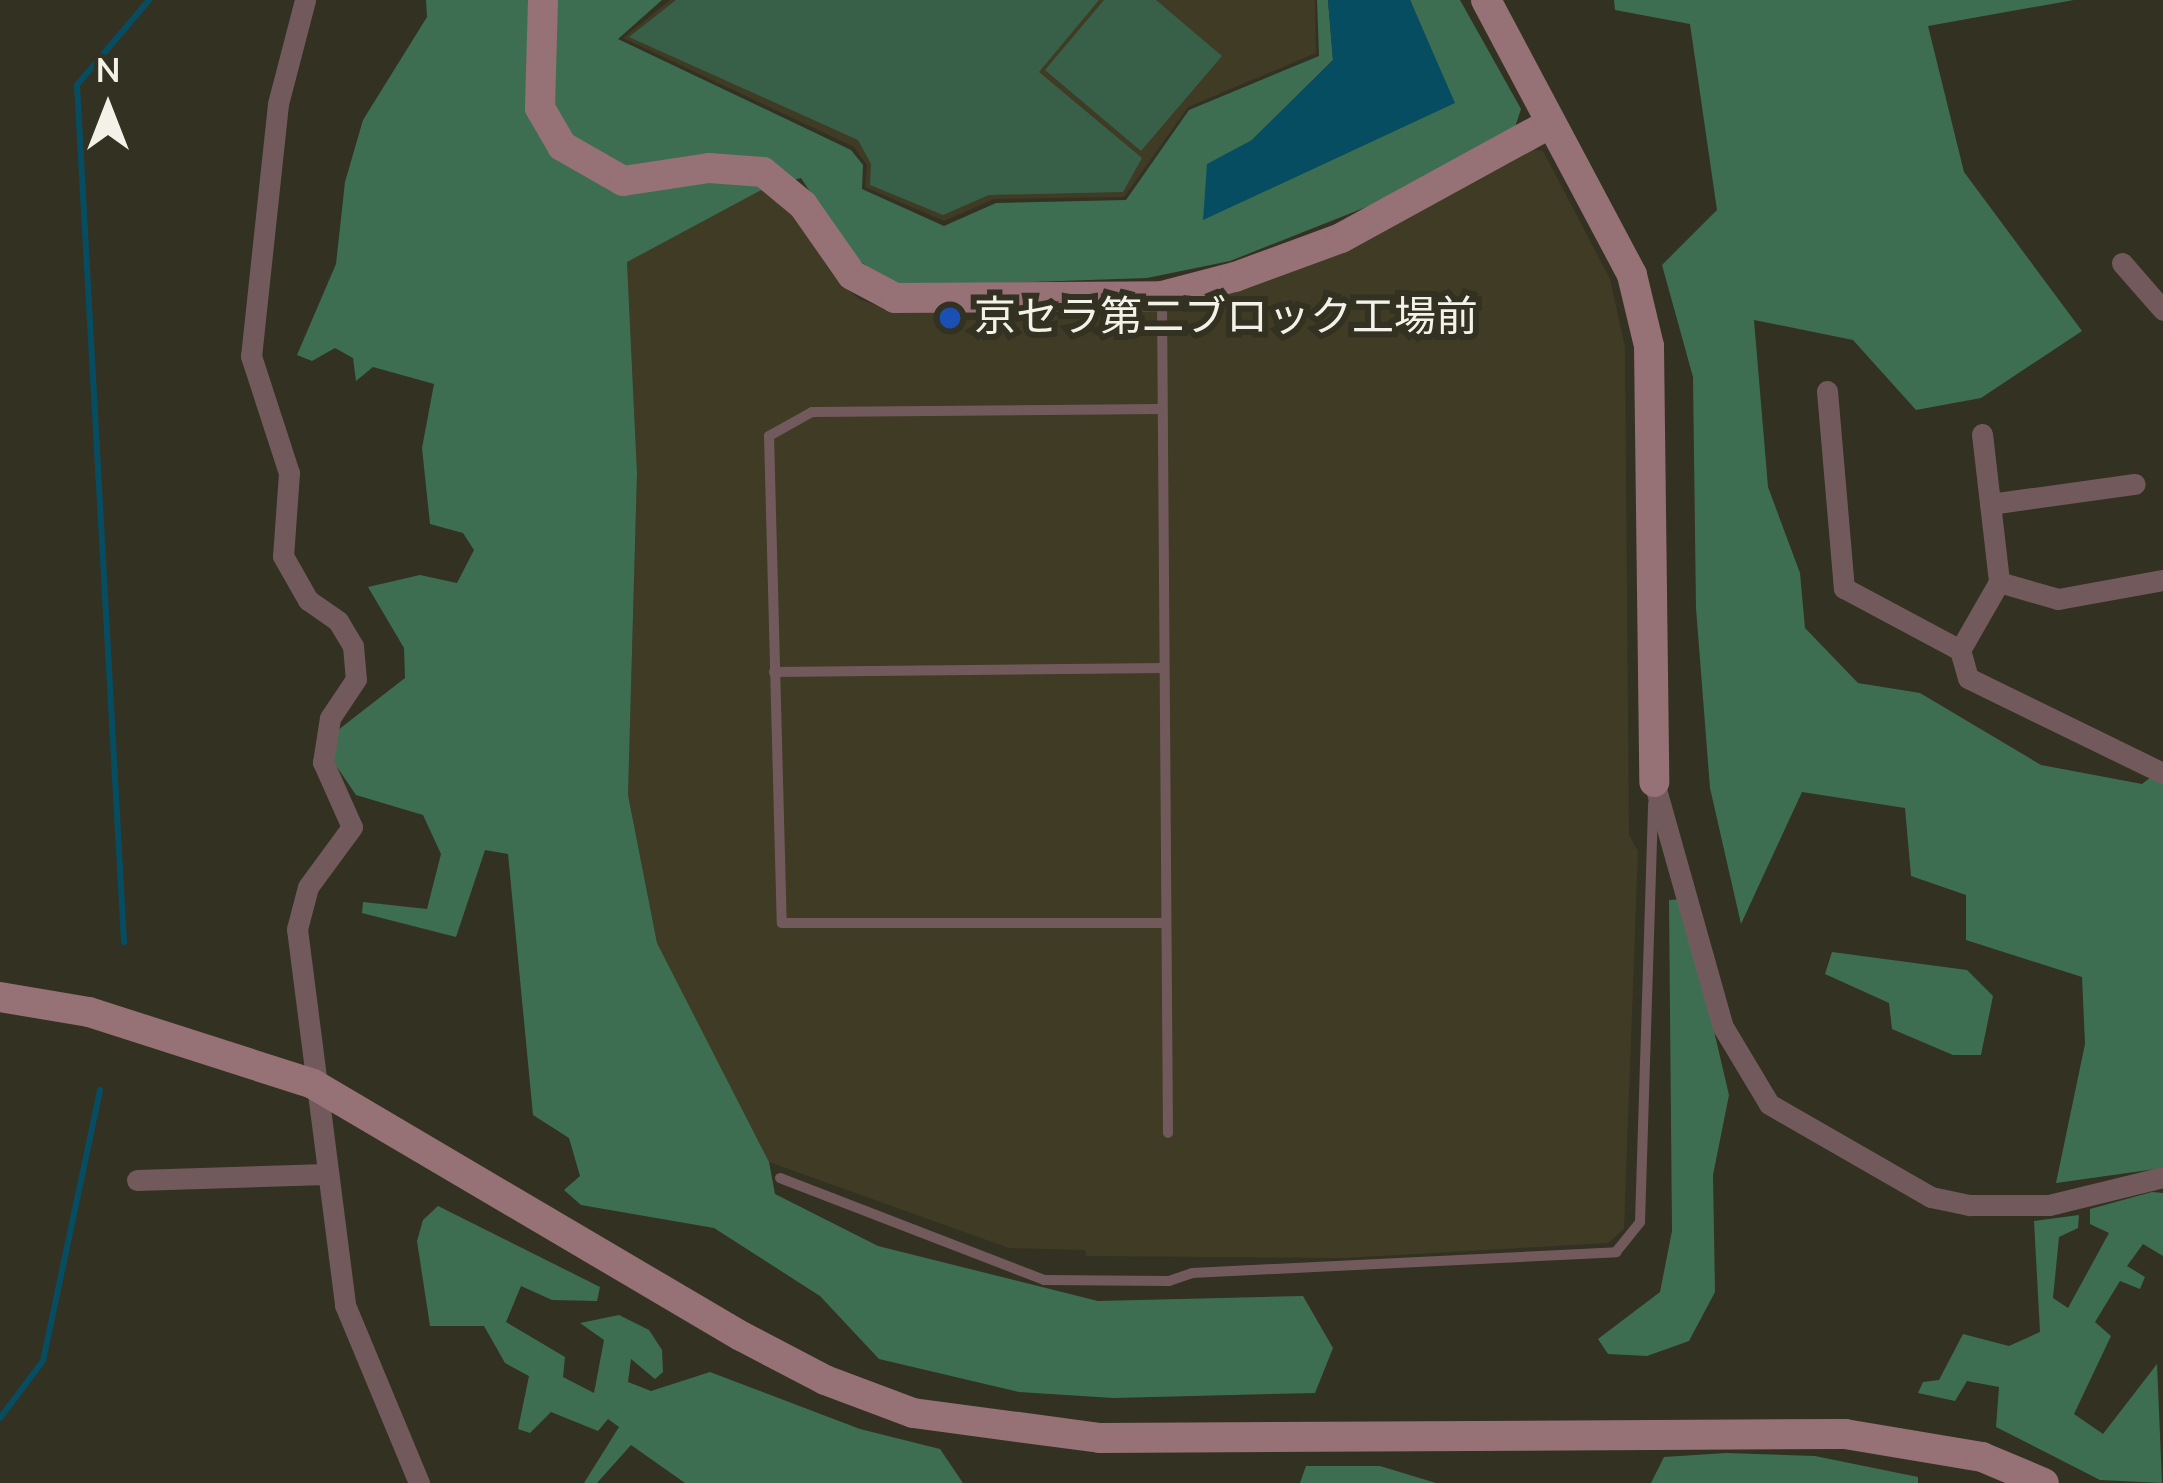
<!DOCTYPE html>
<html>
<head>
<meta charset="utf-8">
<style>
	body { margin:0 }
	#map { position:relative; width:2163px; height:1483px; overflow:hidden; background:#333121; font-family:"Nunito Sans","Noto Sans JP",sans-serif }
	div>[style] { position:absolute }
	.built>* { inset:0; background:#3f3b24 }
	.green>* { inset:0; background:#386048 }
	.forest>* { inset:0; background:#3e6e52 }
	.water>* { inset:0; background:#074d61 }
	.stream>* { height:6px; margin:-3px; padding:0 3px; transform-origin:3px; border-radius:3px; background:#074d61 }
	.lane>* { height:10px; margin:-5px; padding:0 5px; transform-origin:5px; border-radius:5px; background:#725a5c }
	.street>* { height:21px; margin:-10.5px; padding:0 10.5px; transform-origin:10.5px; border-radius:10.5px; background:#725a5c }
	.secondary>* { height:30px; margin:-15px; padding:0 15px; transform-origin:15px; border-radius:15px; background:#967175 }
	.dots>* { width:33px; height:33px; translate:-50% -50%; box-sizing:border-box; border:6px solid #333121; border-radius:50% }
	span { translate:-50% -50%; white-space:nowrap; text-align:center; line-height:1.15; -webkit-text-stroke:12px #333121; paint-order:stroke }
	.poi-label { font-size:42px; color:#f3f2e8 }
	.left { translate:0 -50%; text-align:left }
	.north { position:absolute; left:48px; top:48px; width:120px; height:120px; -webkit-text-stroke:9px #333121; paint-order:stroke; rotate:0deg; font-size:33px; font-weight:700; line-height:48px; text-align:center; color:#f3f2e8 }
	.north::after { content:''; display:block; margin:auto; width:42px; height:54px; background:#f3f2e8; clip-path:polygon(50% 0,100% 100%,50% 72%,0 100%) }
</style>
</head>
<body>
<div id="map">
	<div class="built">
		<div style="clip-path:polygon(670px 0,1315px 0,1316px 53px,1188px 107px,1124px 197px,994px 199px,944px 221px,865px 187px,867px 165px,854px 147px,623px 38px)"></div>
		<div style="clip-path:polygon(1528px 149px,1543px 151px,1610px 279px,1625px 347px,1629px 835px,1638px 851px,1624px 1229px,1608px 1243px,1344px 1258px,1086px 1256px,1085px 1250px,1009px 1248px,769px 1162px,657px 943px,628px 795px,637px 473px,627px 261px,765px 187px,781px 197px,833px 275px,859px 299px,895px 312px,938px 312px,939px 322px,1125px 311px)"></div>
	</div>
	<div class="green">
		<div style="clip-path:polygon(676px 0,1099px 0,1039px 72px,1142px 158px,1123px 192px,989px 195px,943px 215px,870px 185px,871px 164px,858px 140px,629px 37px)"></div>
		<div style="clip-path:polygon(1104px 0,1156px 0,1222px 56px,1141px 151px,1045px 70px)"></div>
	</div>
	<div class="forest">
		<div style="clip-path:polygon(426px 0,662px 0,618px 39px,851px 150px,863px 165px,862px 189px,944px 226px,996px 203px,1126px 200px,1189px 110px,1319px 56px,1317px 0,1328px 0,1333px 60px,1252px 140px,1204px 219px,1454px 103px,1410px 0,1460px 0,1521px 109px,1515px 127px,1384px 200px,1230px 261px,1147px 278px,912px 286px,885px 280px,852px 255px,801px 178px,765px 188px,627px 262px,637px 473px,628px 795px,657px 943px,769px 1162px,775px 1194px,878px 1246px,1098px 1301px,1303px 1296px,1333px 1348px,1315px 1393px,1113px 1398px,1019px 1392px,879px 1359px,820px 1296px,714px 1228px,581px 1205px,564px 1190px,580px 1176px,569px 1138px,533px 1115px,508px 854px,485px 850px,456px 937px,362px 913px,363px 902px,427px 909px,441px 854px,423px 815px,356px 795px,333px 761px,338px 730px,405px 678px,404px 648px,368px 587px,420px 575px,457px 583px,474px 550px,463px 533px,430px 524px,422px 448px,434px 384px,373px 367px,356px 381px,353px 358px,335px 348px,312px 361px,297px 355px,336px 264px,345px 182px,363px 120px,427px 17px)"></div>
		<div style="clip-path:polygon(1614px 0,2074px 0,1928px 26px,1964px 172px,2082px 331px,1981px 398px,1916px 410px,1853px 340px,1754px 320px,1768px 487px,1800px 573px,1805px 628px,1858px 683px,1920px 693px,2041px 765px,2142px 784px,2163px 768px,2163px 1168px,2056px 1183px,2085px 1044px,2082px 977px,1966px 940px,1966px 895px,1911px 876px,1905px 808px,1802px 792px,1741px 924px,1710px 788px,1696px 608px,1693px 377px,1662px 265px,1717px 210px,1690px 24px,1615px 10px)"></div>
		<div style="clip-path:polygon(1683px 899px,1729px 1095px,1713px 1175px,1715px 1292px,1689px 1341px,1647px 1356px,1608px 1354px,1598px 1339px,1660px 1292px,1672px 1231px,1669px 900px)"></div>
		<div style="clip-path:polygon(1832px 952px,1967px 970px,1993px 996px,1981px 1055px,1953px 1055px,1892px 1029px,1889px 1003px,1825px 974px)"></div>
		<div style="clip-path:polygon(2152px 1192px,2163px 1193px,2163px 1256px,2143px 1244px,2127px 1266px,2145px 1277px,2140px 1289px,2120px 1281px,2095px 1322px,2111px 1336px,2074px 1414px,2103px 1434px,2157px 1364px,2162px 1483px,2100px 1480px,1996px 1427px,1999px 1387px,1967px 1381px,1955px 1401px,1918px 1393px,1923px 1382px,1939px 1380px,1963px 1334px,2009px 1346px,2040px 1332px,2034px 1221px,2079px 1215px,2078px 1228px,2059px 1237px,2053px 1298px,2068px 1308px,2109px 1233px,2090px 1224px,2090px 1209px)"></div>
		<div style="clip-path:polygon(438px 1206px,600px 1287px,597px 1301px,552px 1300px,521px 1286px,506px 1322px,565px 1357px,563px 1377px,594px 1393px,604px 1340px,580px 1323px,619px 1315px,649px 1330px,662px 1350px,663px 1372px,655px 1379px,631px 1359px,628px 1382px,651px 1391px,710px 1372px,860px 1429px,940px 1449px,963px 1483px,685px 1483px,631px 1445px,597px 1483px,584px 1483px,619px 1427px,608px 1419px,598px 1431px,551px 1412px,530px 1433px,518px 1429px,529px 1376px,505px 1363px,484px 1326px,430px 1326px,417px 1241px,423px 1220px)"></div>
		<div style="clip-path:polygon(1726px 1453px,1815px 1456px,1918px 1477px,1918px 1483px,1651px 1483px,1664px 1457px)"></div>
		<div style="clip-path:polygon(1306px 1466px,1380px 1466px,1436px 1483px,1300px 1483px)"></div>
	</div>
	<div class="water">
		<div style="clip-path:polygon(1328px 0,1410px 0,1455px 103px,1203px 220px,1207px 164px,1252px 140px,1333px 60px)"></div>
	</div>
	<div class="stream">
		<div style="left:124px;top:942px;width:858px;rotate:-93.14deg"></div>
		<div style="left:77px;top:85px;width:111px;rotate:-49.7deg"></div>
		<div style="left:0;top:1418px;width:71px;rotate:-53deg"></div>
		<div style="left:43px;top:1361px;width:277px;rotate:-78.1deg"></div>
	</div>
	<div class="lane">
		<div style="left:1162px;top:299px;width:834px;rotate:89.59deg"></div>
		<div style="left:1161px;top:409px;width:349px;rotate:179.5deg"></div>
		<div style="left:812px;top:412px;width:49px;rotate:150.8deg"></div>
		<div style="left:769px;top:436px;width:487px;rotate:88.5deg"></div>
		<div style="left:782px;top:923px;width:384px"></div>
		<div style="left:774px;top:672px;width:390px;rotate:-0.6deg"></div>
		<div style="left:780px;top:1178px;width:283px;rotate:21.1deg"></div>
		<div style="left:1044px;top:1280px;width:125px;rotate:0.5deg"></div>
		<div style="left:1169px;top:1281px;width:24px;rotate:-19deg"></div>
		<div style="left:1192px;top:1273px;width:425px;rotate:-2.8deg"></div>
		<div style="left:1616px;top:1252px;width:38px;rotate:-51deg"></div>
		<div style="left:1640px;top:1222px;width:419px;rotate:-88.2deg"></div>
	</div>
	<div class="street">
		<div style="left:305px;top:0;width:107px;rotate:104.6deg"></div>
		<div style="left:278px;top:104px;width:253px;rotate:96.1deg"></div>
		<div style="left:251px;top:356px;width:123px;rotate:72deg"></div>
		<div style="left:289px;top:473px;width:83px;rotate:94.1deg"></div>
		<div style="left:283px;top:556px;width:51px;rotate:60.4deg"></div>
		<div style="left:308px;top:600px;width:37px;rotate:35deg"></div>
		<div style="left:338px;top:621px;width:29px;rotate:59deg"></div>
		<div style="left:353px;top:646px;width:33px;rotate:85deg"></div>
		<div style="left:356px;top:679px;width:47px;rotate:123.7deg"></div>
		<div style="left:330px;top:718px;width:45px;rotate:99deg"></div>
		<div style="left:323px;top:762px;width:71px;rotate:66deg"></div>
		<div style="left:352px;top:827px;width:74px;rotate:126.3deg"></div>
		<div style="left:308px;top:887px;width:43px;rotate:104.7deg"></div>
		<div style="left:297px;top:929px;width:379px;rotate:82.7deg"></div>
		<div style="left:345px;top:1305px;width:193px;rotate:67.4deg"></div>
		<div style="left:2122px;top:263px;width:62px;rotate:48.9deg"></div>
		<div style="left:1827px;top:391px;width:198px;rotate:85.1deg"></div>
		<div style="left:1844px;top:588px;width:132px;rotate:28.1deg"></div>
		<div style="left:1982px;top:434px;width:149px;rotate:83.4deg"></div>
		<div style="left:1999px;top:582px;width:78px;rotate:119.8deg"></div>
		<div style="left:1960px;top:650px;width:29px;rotate:74deg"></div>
		<div style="left:1968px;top:678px;width:217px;rotate:26deg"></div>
		<div style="left:1990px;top:504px;width:146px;rotate:-7.9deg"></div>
		<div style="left:1999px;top:582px;width:61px;rotate:16.1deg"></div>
		<div style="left:2058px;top:599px;width:107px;rotate:-10.3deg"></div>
		<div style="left:1654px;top:782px;width:255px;rotate:74.3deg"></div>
		<div style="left:1723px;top:1027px;width:90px;rotate:59.1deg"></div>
		<div style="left:1769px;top:1104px;width:187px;rotate:29.9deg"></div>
		<div style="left:1931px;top:1197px;width:40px;rotate:12deg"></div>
		<div style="left:1970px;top:1205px;width:79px"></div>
		<div style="left:2049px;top:1205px;width:117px;rotate:-13.8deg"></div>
		<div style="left:137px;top:1180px;width:189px;rotate:-1.8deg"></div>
	</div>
	<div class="secondary">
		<div style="left:543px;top:0;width:108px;rotate:91.6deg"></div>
		<div style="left:540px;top:108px;width:44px;rotate:59.9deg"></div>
		<div style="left:562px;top:146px;width:70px;rotate:29.8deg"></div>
		<div style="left:623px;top:181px;width:87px;rotate:-8.6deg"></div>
		<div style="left:709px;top:168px;width:54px;rotate:4.2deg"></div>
		<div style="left:763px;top:172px;width:52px;rotate:39.5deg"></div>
		<div style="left:803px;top:205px;width:85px;rotate:55deg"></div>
		<div style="left:852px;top:275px;width:49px;rotate:28.1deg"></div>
		<div style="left:895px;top:298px;width:267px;rotate:-0.4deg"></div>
		<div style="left:1162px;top:296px;width:75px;rotate:-14.6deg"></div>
		<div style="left:1235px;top:277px;width:113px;rotate:-20.2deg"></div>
		<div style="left:1341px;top:238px;width:239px;rotate:-28.7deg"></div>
		<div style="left:1486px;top:0;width:311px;rotate:62deg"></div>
		<div style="left:1632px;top:275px;width:73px;rotate:76.5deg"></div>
		<div style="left:1649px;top:346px;width:436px;rotate:89.3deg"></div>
		<div style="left:0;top:997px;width:90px;rotate:9.6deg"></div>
		<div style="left:89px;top:1012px;width:235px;rotate:17.8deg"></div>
		<div style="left:313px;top:1084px;width:497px;rotate:30.5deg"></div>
		<div style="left:741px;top:1336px;width:95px;rotate:27.6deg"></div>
		<div style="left:825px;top:1380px;width:94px;rotate:20.6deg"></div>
		<div style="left:913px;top:1413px;width:189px;rotate:7.6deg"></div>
		<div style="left:1100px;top:1438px;width:745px;rotate:-0.31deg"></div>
		<div style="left:1845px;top:1434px;width:139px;rotate:9.5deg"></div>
		<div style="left:1982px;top:1457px;width:67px;rotate:22.8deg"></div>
	</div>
	<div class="dots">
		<div style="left:950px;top:318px;background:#1a4fb4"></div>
	</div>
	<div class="poi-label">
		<span class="left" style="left:974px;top:318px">京セラ第二ブロック工場前</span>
	</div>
	<div class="north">N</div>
</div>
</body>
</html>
